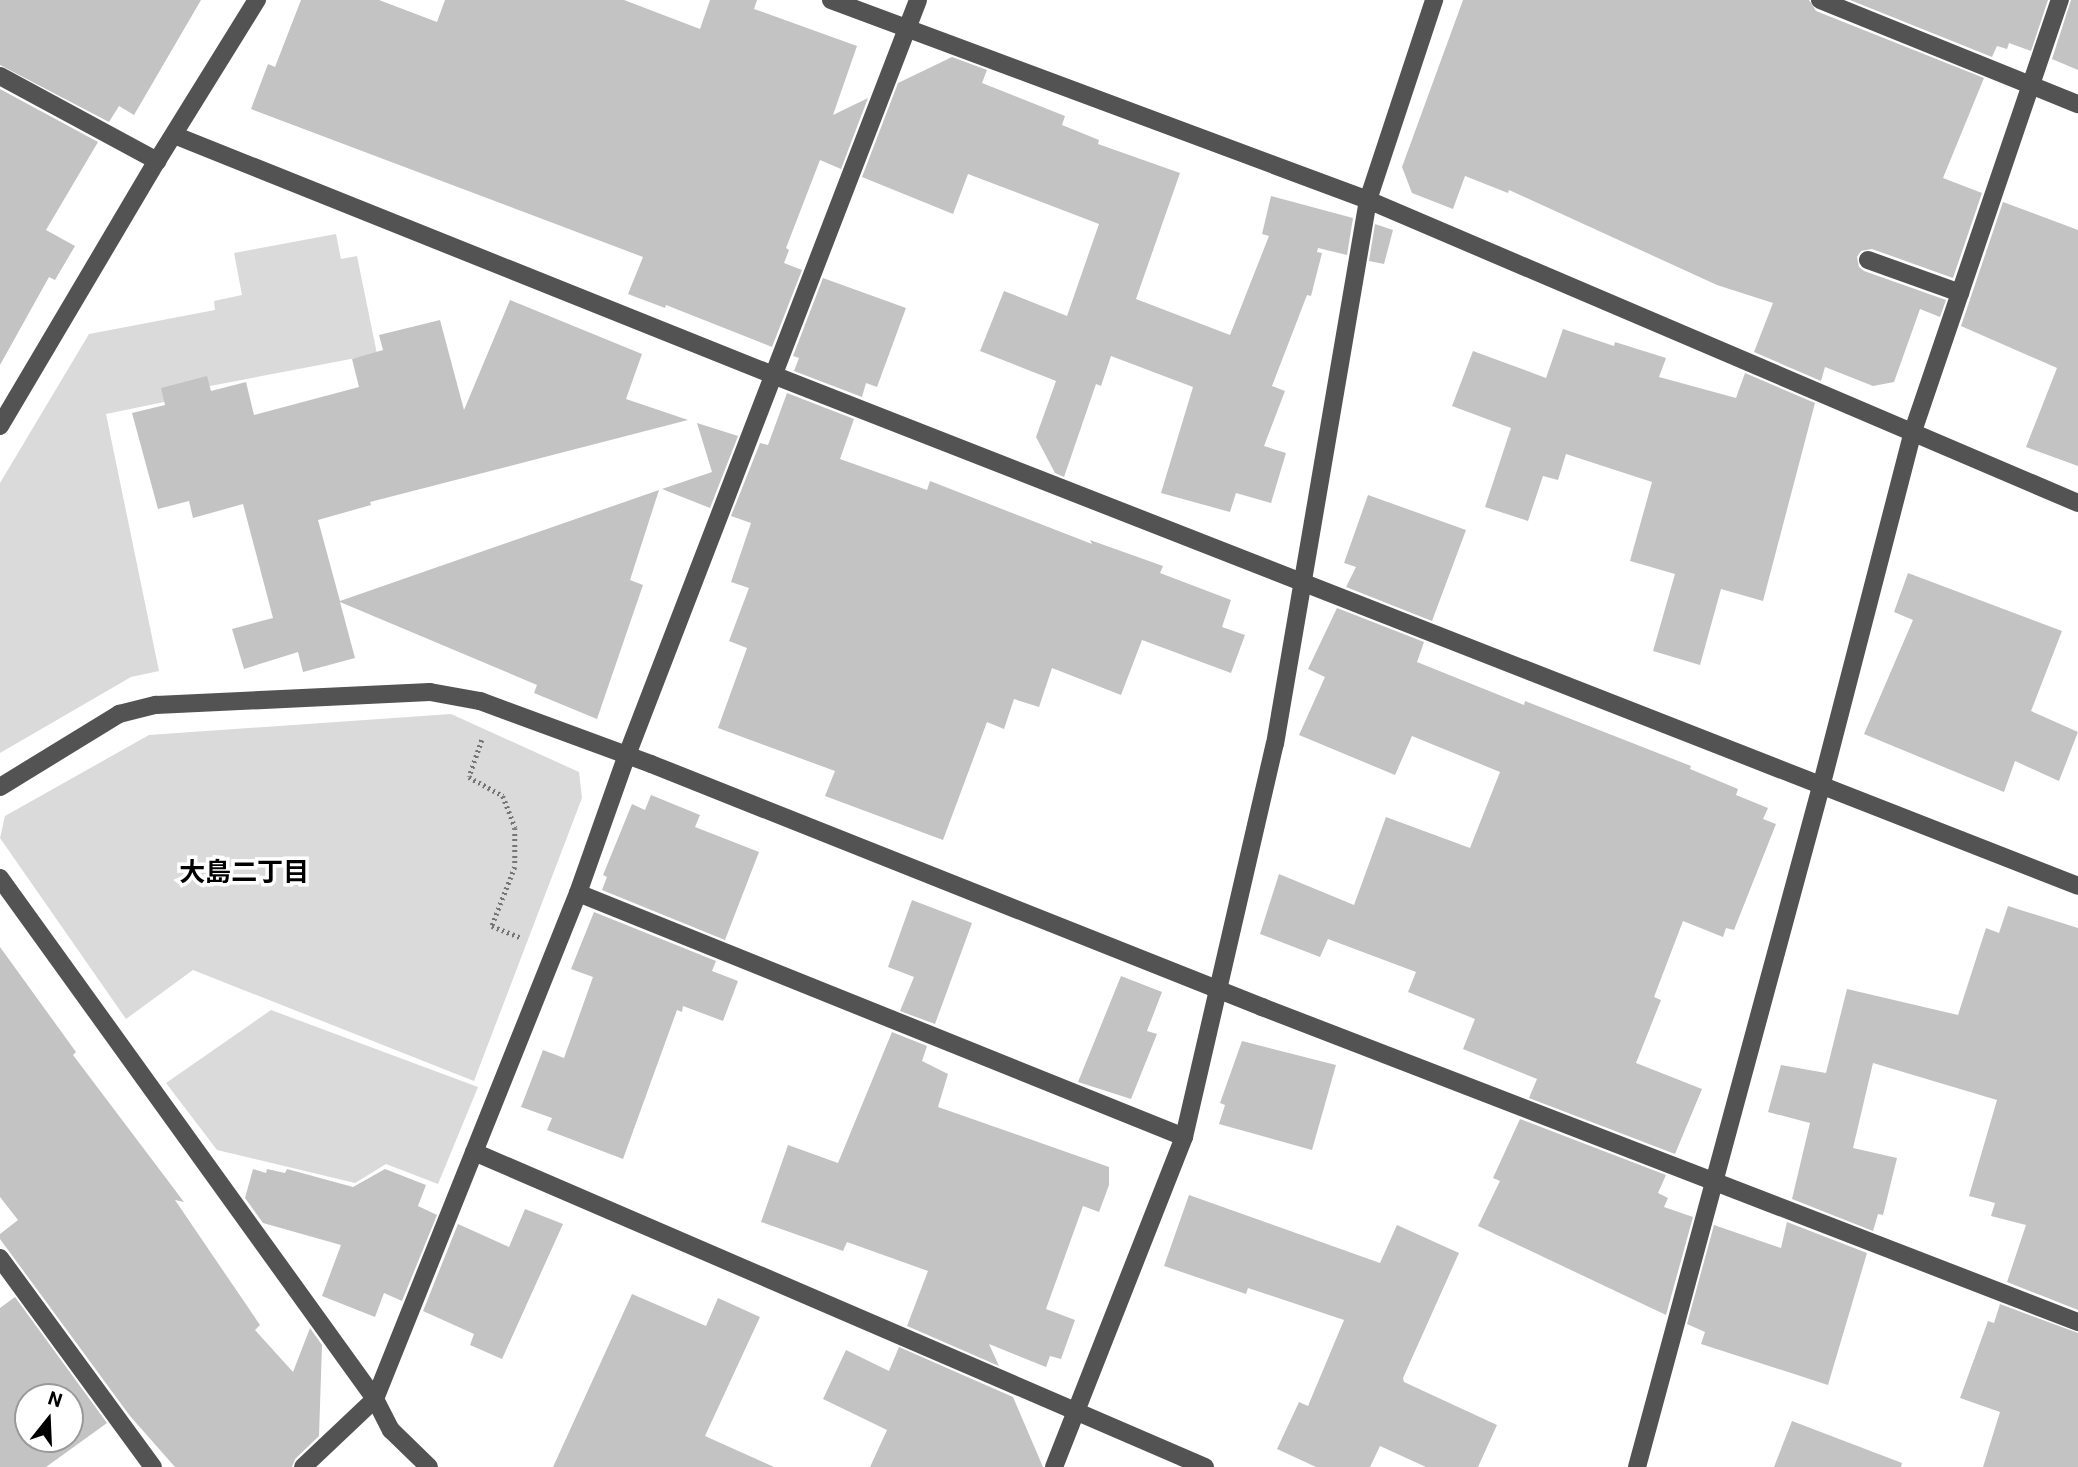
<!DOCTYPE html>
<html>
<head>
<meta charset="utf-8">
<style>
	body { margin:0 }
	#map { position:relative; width:2078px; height:1467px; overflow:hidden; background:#fff; font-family:Roboto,"Noto Sans JP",sans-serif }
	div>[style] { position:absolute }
	.green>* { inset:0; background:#dadada }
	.building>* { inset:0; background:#c3c3c3 }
	.path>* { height:4.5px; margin-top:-2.25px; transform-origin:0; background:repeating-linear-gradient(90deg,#757575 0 2px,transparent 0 5.5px) }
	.minor>* { height:18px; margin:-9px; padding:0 9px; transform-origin:9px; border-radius:9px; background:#535353 }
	span { translate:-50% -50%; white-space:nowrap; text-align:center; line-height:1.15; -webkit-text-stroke:7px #fff; paint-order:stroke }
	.neighbourhood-label { font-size:26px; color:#000; font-weight:700 }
	.north { position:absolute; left:14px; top:1383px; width:70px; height:70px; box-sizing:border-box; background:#fff; border:2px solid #999; border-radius:50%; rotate:18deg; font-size:19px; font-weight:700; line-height:28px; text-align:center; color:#000 }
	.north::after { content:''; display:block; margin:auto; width:24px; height:32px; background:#000; clip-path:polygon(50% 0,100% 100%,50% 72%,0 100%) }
</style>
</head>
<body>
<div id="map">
	<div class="green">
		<div style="clip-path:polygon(336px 234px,341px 259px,357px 256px,377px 354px,168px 394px,169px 401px,106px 414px,159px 671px,131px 677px,0 753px,0 483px,89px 334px,215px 310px,214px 301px,242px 295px,234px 253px)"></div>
		<div style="clip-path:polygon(451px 714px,579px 772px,582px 798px,474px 1081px,193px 970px,126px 1019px,0 838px,5px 816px,149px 735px)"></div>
		<div style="clip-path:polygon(271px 1010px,478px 1087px,438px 1184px,386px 1164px,355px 1183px,217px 1150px,166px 1083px)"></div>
	</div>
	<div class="building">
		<div style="clip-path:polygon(0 0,201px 0,134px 115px,119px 106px,109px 122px,0 65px)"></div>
		<div style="clip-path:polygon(301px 0,379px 0,437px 22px,445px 0,624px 0,700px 29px,710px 0,757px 0,754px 9px,857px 46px,833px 115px,868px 98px,841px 169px,820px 160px,786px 248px,789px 250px,784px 263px,802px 270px,772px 347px,666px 305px,665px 308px,628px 294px,643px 257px,251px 109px,268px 64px,275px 67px)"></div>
		<div style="clip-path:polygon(1463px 0,1809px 0,1816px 11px,1984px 78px,1943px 178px,1982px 193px,1953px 278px,1872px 249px,1861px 251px,1857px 257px,1859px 267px,1864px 271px,1946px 300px,1940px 317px,1920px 309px,1894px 382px,1873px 386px,1825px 367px,1821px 381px,1754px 352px,1773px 303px,1717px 285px,1509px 190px,1508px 193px,1465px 176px,1453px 209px,1412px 193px,1402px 167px)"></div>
		<div style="clip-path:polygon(1850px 0,2048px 0,2031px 51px,2009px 43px,2007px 49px,1997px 46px,1992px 57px)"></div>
		<div style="clip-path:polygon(2071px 0,2078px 0,2078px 70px,2052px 59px)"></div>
		<div style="clip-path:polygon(952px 57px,987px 70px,982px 83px,1065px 116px,1062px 125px,1099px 140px,1098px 144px,1180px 173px,1136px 299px,1230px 335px,1269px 236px,1262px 234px,1271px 196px,1353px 218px,1347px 255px,1318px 248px,1317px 252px,1322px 253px,1311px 296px,1307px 295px,1272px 386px,1285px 391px,1264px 446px,1286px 453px,1271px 503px,1236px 493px,1230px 512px,1161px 493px,1193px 387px,1111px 356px,1101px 386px,1096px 384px,1064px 477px,1055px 473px,1036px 437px,1056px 381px,980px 351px,1004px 291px,1067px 316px,1099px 224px,968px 174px,953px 214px,862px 177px,898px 83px)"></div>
		<div style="clip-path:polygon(0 89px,98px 142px,46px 230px,75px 246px,55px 280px,49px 277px,0 365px)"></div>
		<div style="clip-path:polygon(2003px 202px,2078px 230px,2078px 466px,2026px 447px,2057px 368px,1961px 326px)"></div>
		<div style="clip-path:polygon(1375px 224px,1393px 230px,1384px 264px,1369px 261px)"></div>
		<div style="clip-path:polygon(823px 278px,906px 308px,877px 387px,866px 383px,862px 397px,794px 371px,799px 358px,793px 356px)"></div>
		<div style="clip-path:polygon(510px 300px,642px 354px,626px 399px,688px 420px,370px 502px,371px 505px,318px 520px,340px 601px,659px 490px,630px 580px,643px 585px,597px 719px,534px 693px,537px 685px,340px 602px,355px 658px,303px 672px,298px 652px,244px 669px,232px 629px,273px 618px,243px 504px,193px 518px,189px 501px,158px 509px,132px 413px,165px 405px,161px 388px,207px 376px,211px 391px,246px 382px,254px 415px,359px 387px,352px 359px,383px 350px,379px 335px,440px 320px,464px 410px)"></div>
		<div style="clip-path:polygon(1563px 329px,1614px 346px,1615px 342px,1666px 358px,1659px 377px,1736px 398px,1745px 373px,1815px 403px,1763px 601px,1721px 589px,1700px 665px,1653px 651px,1675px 574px,1630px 561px,1652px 482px,1566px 454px,1558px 480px,1543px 476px,1528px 521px,1485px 507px,1511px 428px,1452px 406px,1473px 351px,1546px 378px)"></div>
		<div style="clip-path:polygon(787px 393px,854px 419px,840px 459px,927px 490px,930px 481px,1092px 544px,1090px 540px,1163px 566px,1160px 573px,1231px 600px,1222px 627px,1245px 635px,1231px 673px,1142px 640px,1121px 695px,1052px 668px,1039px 707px,1014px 699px,1004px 729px,987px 722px,943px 840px,825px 796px,835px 771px,718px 728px,747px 648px,729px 641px,749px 588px,731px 582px,751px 523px,731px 516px,760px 443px,768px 445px)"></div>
		<div style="clip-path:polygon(697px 423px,738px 436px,710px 508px,662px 489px,712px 472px)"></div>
		<div style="clip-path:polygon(1368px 495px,1466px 530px,1432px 621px,1346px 587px,1356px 567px,1344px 563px)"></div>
		<div style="clip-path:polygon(1908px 573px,2062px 631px,2031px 711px,2078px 732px,2059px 781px,2015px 761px,2004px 792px,1864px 734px,1913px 620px,1894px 612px)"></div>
		<div style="clip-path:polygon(1337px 608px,1424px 642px,1417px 662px,1524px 705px,1525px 701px,1691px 766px,1690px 769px,1738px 789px,1736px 795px,1768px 808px,1763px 819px,1776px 824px,1734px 930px,1726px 928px,1723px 937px,1683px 921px,1654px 997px,1661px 1000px,1636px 1063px,1702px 1089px,1675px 1154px,1529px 1098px,1537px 1079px,1463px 1049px,1475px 1019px,1408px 992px,1416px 972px,1328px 939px,1320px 957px,1260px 934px,1279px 874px,1354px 905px,1386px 817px,1470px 848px,1500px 772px,1412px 736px,1395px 775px,1299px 735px,1325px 677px,1308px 669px)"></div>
		<div style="clip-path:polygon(651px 795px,700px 815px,695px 827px,759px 852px,725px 940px,602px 890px,607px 877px,603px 875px,632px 804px,645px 810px)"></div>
		<div style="clip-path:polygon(912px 900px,972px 923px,935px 1024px,900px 1011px,914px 977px,888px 967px)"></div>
		<div style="clip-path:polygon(2008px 906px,2078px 928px,2078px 1310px,2007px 1282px,2026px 1225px,1991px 1216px,1995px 1203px,1969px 1196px,1997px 1100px,1873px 1063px,1853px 1148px,1897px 1158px,1883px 1215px,1878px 1214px,1873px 1231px,1792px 1199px,1810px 1123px,1768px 1112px,1781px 1065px,1826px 1073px,1847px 989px,1958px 1015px,1986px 928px,1999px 933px)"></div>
		<div style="clip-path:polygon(594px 912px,716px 961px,712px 971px,738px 981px,723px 1021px,683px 1006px,682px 1012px,677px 1010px,623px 1159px,547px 1130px,552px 1118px,521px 1107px,543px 1050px,564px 1058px,593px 977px,571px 969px)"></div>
		<div style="clip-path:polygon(0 947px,76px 1052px,73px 1055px,184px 1202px,175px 1200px,260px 1325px,255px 1330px,293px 1372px,310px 1328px,322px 1345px,319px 1436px,295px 1459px,292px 1467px,175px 1467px,130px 1416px,0 1239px,0 1234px,18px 1220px,0 1197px)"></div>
		<div style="clip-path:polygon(1121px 976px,1162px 992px,1147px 1031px,1157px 1034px,1131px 1099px,1078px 1082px)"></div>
		<div style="clip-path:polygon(892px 1032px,927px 1046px,922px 1061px,948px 1074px,938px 1107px,1109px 1167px,1109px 1185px,1099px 1212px,1083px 1206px,1046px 1309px,1075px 1320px,1061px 1359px,1050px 1356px,1046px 1367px,989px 1344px,999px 1366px,907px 1326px,928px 1271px,847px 1242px,843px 1251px,761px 1222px,788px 1145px,838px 1163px)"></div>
		<div style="clip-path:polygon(1242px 1041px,1336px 1065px,1312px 1150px,1219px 1124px,1225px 1105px,1220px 1103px)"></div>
		<div style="clip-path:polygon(1520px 1119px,1666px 1175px,1658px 1193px,1668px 1198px,1664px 1207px,1693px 1217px,1666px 1315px,1478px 1226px,1500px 1181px,1493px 1178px)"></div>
		<div style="clip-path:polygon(253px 1169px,266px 1173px,267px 1169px,285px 1173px,287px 1169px,353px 1187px,385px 1169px,426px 1185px,418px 1206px,437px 1215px,402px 1301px,384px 1293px,375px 1317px,322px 1296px,341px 1245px,263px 1223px,245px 1198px)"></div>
		<div style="clip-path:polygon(1189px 1195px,1380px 1263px,1397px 1225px,1459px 1253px,1403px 1378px,1404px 1382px,1497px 1425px,1478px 1467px,1426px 1467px,1380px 1446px,1370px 1467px,1316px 1467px,1277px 1449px,1299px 1402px,1308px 1406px,1344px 1320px,1248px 1288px,1246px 1294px,1164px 1266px)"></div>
		<div style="clip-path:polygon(525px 1209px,563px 1224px,502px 1359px,470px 1345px,474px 1334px,423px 1311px,458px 1224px,509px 1247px)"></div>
		<div style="clip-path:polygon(1787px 1222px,1867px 1253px,1828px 1385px,1701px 1344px,1705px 1332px,1687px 1324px,1714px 1225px,1781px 1248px)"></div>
		<div style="clip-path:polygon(632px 1294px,706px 1326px,718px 1298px,760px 1317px,705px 1436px,774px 1467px,553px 1467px)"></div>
		<div style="clip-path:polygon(evenodd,15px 1297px,107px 1423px,46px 1467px,0 1467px,0 1308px,15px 1297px,28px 1397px,70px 1397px,70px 1439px,28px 1439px,28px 1397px)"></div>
		<div style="clip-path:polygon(2000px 1304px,2078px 1333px,2078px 1467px,1983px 1467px,2000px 1412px,1960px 1398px,1988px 1321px,1994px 1323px)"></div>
		<div style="clip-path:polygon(899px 1347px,1013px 1397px,1043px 1467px,870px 1467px,887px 1430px,823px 1399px,846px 1350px,889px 1371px)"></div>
		<div style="clip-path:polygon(1792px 1421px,1902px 1463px,1901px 1467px,1774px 1467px)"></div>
	</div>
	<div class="path">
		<div style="left:482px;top:740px;width:39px;rotate:109deg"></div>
		<div style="left:469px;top:777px;width:39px;rotate:29deg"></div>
		<div style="left:503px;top:796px;width:34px;rotate:69deg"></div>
		<div style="left:515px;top:828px;width:39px;rotate:90deg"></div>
		<div style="left:515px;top:867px;width:63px;rotate:111.3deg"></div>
		<div style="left:492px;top:926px;width:32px;rotate:22deg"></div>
	</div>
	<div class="minor">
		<div style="left:831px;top:0;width:573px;rotate:20.43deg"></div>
		<div style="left:1368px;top:200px;width:772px;rotate:23.11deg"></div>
		<div style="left:1820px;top:0;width:278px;rotate:22deg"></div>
		<div style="left:0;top:76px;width:179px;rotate:28.4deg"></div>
		<div style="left:174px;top:135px;width:645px;rotate:21.83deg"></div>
		<div style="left:773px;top:375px;width:1401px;rotate:21.38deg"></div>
		<div style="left:1868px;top:260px;width:98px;rotate:19.7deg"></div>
		<div style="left:0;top:426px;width:308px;rotate:-59.4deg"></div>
		<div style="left:157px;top:161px;width:190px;rotate:-58.2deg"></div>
		<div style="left:0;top:787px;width:140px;rotate:-31.5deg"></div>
		<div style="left:119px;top:714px;width:38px;rotate:-14deg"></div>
		<div style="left:156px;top:705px;width:274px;rotate:-2.7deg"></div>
		<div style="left:430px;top:692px;width:51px;rotate:10.2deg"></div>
		<div style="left:480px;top:701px;width:182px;rotate:20.2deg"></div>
		<div style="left:651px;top:764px;width:658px;rotate:21.69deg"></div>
		<div style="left:1262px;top:1007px;width:875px;rotate:21.11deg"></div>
		<div style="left:0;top:878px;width:642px;rotate:54.25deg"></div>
		<div style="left:375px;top:1399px;width:35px;rotate:63deg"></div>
		<div style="left:391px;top:1430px;width:53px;rotate:44.2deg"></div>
		<div style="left:578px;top:893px;width:653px;rotate:21.93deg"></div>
		<div style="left:474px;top:1152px;width:796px;rotate:23.31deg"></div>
		<div style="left:0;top:1258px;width:259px;rotate:53.8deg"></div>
		<div style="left:303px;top:1467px;width:99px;rotate:-43.4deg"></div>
		<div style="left:375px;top:1399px;width:545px;rotate:-68.14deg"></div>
		<div style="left:578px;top:893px;width:146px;rotate:-70.5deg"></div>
		<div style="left:627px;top:755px;width:809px;rotate:-68.92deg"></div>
		<div style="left:1054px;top:1467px;width:355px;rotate:-68.5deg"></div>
		<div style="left:1184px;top:1137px;width:403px;rotate:-77deg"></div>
		<div style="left:1275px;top:744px;width:552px;rotate:-80.3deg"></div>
		<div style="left:1368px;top:200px;width:211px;rotate:-71.7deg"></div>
		<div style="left:1637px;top:1467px;width:709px;rotate:-74.87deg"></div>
		<div style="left:1822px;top:783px;width:360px;rotate:-75.5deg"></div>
		<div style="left:1912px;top:434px;width:459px;rotate:-71.2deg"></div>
	</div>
	<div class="neighbourhood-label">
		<span style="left:244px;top:873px">大島二丁目</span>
	</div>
	<div class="north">N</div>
</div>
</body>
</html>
